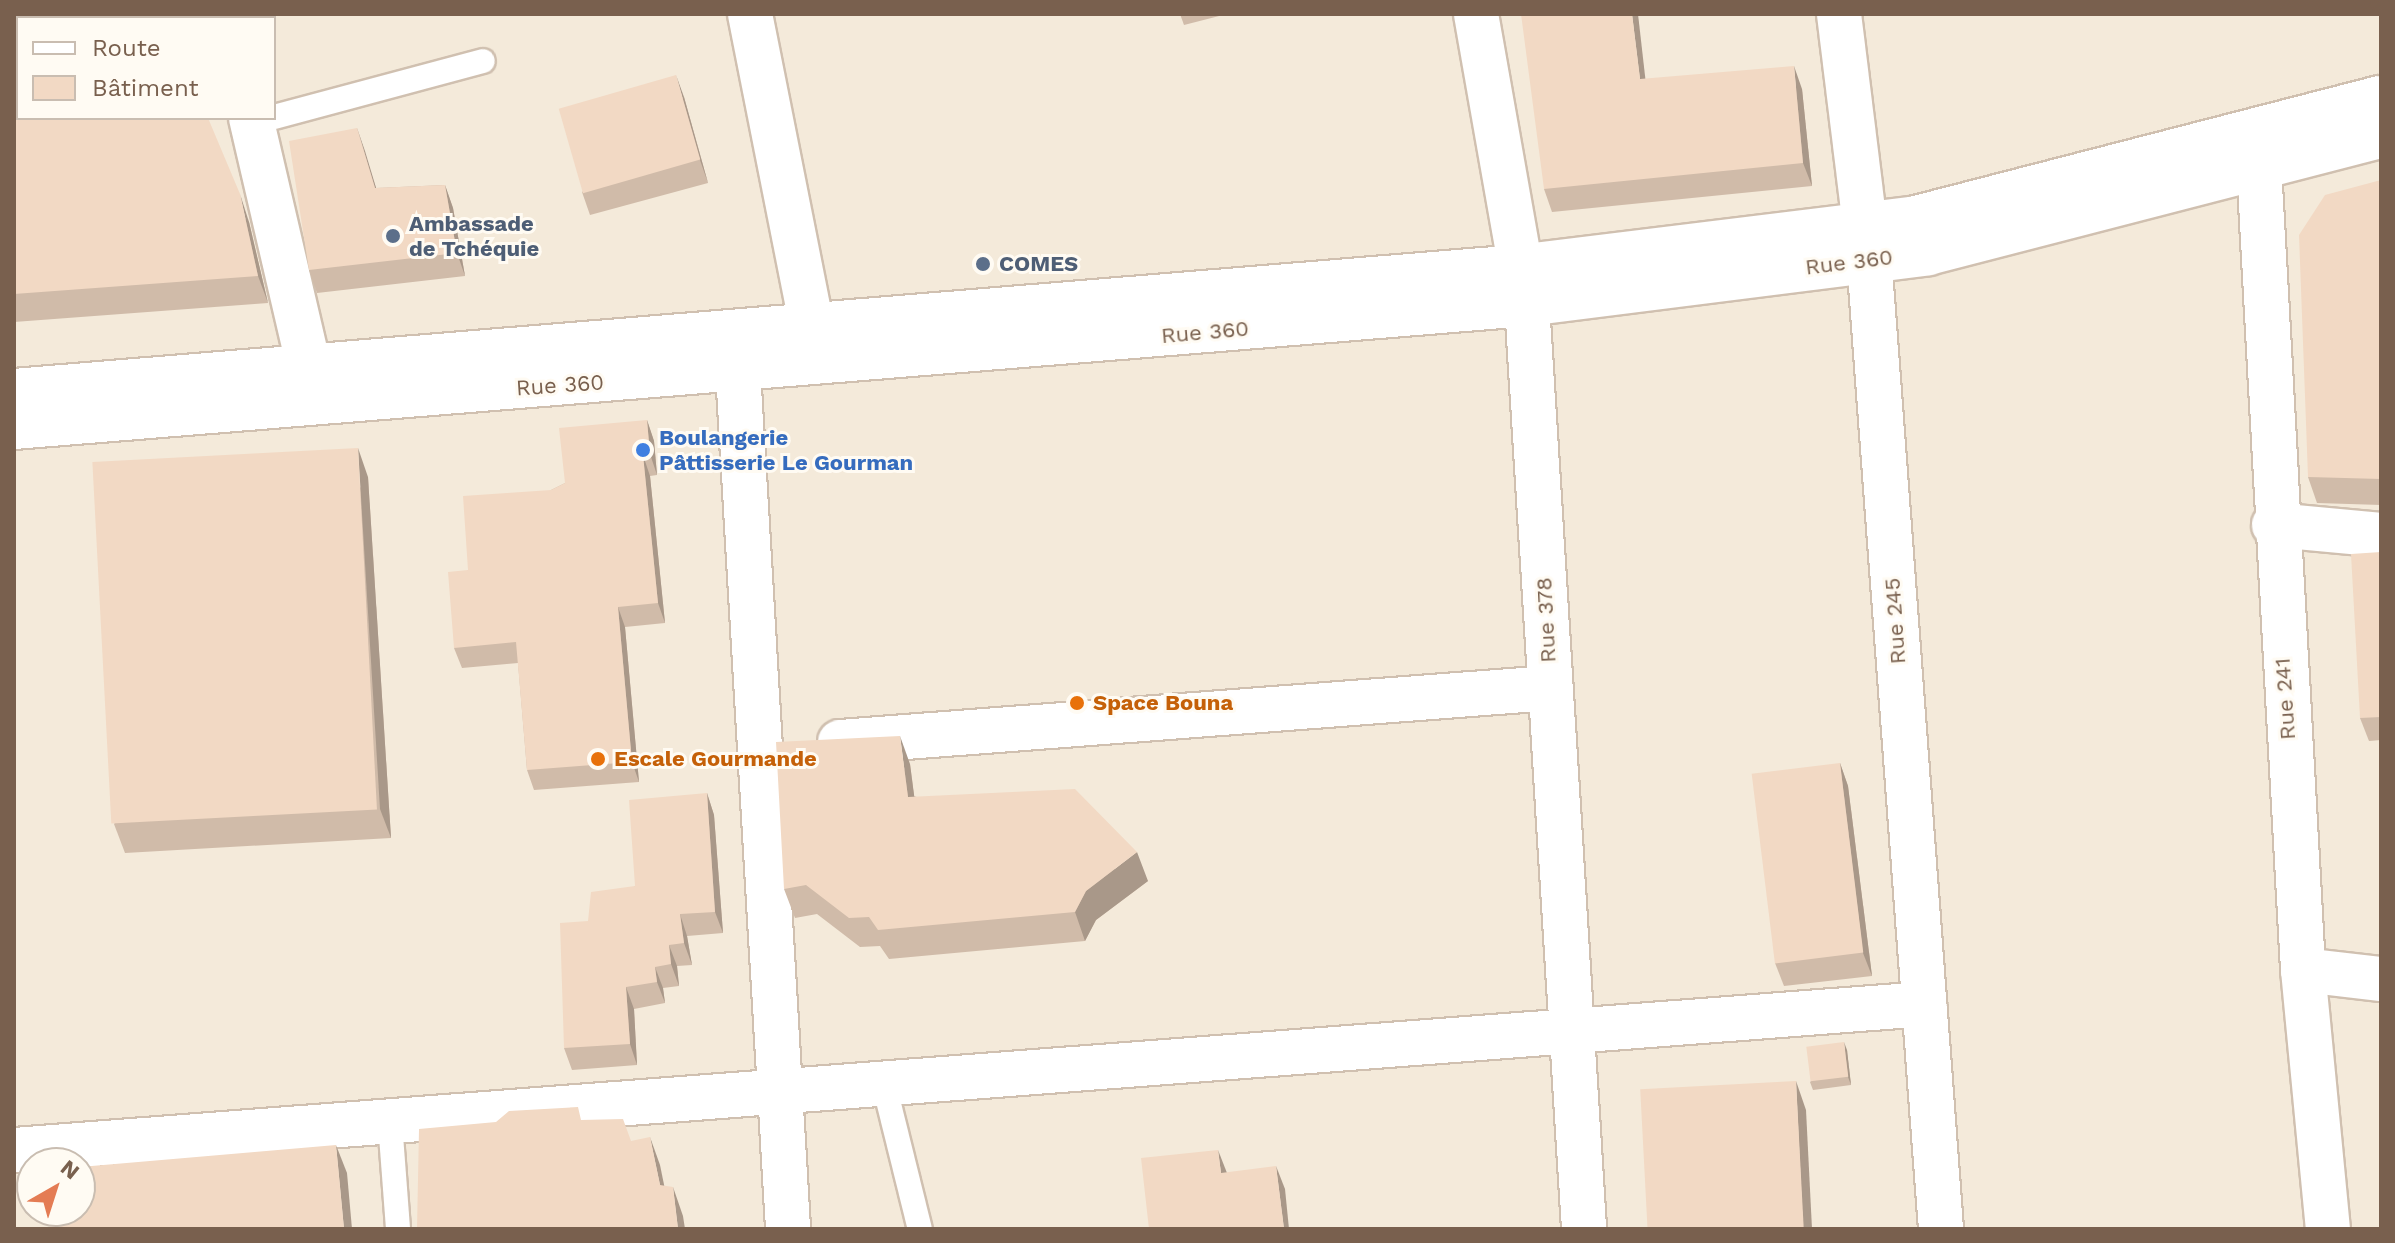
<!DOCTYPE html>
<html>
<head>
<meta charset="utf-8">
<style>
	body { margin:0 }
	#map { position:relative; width:2395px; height:1243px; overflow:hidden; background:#fdf7ec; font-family:"Work Sans",sans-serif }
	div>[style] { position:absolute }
	.residential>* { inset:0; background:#f4eada }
	.roads { filter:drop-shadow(2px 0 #d0c0b0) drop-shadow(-2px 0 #d0c0b0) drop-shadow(0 2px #d0c0b0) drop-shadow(0 -2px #d0c0b0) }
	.service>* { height:24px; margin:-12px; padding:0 12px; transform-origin:12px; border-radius:12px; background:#fff }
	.minor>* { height:44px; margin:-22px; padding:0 22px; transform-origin:22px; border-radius:22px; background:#fff }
	.secondary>* { height:44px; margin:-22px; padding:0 22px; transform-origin:22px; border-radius:22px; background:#fff }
	.wall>* { inset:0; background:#d0bba9 }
	.shaded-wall>* { inset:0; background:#a99889 }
	.building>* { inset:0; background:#f2d9c4; transform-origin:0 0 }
	.dots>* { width:22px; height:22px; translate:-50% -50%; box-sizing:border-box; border:4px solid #fffbf3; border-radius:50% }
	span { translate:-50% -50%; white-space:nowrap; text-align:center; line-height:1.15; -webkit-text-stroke:6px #fffbf3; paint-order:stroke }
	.service-label { font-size:22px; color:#4e5e75; font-weight:700 }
	.left { translate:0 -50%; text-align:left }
	.street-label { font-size:22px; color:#79604e }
	.shop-label { font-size:22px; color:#366cbe; font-weight:700 }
	.food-label { font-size:22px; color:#c56008; font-weight:700 }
	.frame { position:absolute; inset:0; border:16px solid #79604e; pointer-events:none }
	.legend { position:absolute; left:16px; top:16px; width:260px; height:104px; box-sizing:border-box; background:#fffbf3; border:2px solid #c9bdb1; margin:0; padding:10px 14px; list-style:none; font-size:24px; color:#79604e }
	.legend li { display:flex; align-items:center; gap:16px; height:40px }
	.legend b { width:40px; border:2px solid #c9bdb1 }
	.north { position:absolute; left:16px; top:1147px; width:80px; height:80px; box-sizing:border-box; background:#fffbf3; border:2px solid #c9bdb1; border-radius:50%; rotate:39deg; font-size:22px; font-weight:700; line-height:32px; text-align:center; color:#79604e }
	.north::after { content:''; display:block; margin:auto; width:28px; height:36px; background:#e47c54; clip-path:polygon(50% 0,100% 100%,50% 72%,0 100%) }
</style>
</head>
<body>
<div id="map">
	<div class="residential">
		<div style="clip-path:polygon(evenodd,14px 14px,2381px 14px,2381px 1229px,14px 1229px,14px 14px,18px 18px,274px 18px,274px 118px,18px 118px,18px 18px,14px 14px,32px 1163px,80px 1163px,80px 1211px,32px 1211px,32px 1163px)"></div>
	</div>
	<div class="roads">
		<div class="service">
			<div style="left:274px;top:117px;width:216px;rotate:-15deg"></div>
			<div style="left:884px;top:1084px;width:149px;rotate:76.1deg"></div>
			<div style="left:390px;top:1122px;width:107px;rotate:85.7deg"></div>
		</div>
		<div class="minor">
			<div style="left:207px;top:14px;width:4px;rotate:63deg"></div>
			<div style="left:750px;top:14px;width:354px;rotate:78.8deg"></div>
			<div style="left:1476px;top:14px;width:294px;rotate:80deg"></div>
			<div style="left:1527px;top:304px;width:927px;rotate:86.47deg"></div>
			<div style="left:1839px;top:14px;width:246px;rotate:83deg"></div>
			<div style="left:1869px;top:258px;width:974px;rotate:85.76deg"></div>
			<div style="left:251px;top:118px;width:257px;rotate:76.9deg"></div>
			<div style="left:2259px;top:167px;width:804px;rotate:86.86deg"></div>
			<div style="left:2303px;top:970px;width:260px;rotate:84.5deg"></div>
			<div style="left:738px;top:371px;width:859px;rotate:86.66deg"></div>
			<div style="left:2274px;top:525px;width:107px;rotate:5.3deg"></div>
			<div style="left:840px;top:742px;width:712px;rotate:-4.35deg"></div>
			<div style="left:2303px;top:970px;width:79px;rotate:6.6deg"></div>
			<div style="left:14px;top:1150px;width:1916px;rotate:-4.37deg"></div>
		</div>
		<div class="secondary">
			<div style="left:14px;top:391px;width:1510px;rotate:-4.71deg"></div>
			<div style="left:1519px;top:267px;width:400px;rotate:-7deg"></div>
			<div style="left:1916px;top:218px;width:480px;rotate:-14.5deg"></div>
			<div style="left:14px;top:427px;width:1518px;rotate:-4.65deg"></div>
			<div style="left:1527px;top:304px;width:404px;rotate:-7.2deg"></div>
			<div style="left:1928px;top:253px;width:468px;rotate:-14.5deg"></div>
		</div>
	</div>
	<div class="wall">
		<div style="clip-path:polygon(14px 14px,249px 222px,268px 303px,14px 322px)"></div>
		<div style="clip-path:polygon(1180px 14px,1227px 14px,1184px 25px)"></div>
		<div style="clip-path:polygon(1646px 79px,1802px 89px,1812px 186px,1552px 212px,1544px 189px)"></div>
		<div style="clip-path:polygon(684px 97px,708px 183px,590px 215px,582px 192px)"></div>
		<div style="clip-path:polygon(357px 128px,376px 188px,445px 185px,453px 208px,465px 276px,317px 293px,309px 270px)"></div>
		<div style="clip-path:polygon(2381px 180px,2381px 505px,2317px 503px,2308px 477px)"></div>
		<div style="clip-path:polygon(647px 420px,654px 441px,657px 475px,650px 476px,665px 623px,625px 627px,639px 782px,534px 790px,527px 770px,518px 663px,462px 668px,454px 648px,468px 570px,551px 490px,565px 483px)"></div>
		<div style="clip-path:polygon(368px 477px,391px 838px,125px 853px,114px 824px)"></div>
		<div style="clip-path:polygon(2381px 552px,2381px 740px,2369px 741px,2360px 718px)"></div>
		<div style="clip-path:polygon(1840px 763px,1848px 786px,1872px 976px,1784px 986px,1775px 963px)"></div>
		<div style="clip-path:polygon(910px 764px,914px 796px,1148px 881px,1096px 920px,1085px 941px,889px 959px,880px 946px,860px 947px,817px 914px,795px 918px,784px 889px)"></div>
		<div style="clip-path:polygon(707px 793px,714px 815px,723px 933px,687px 936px,692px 965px,677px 966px,679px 986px,663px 988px,665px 1003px,634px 1009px,637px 1065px,572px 1070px,564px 1048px,588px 921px,635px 886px)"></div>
		<div style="clip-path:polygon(1847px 1050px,1851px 1085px,1813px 1090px,1810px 1082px)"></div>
	</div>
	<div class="shaded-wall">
		<div style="clip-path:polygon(1632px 14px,1638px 14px,1648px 102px,1640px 79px)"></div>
		<div style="clip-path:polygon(1794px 66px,1802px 89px,1812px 186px,1803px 163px)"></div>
		<div style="clip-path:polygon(676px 75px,684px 97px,708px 183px,700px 160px)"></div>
		<div style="clip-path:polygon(357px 128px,365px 151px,383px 211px,375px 188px)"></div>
		<div style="clip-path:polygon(445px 185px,453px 208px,465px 276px,457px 253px)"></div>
		<div style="clip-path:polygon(240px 194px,249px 222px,268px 303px,258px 276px)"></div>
		<div style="clip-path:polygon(647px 420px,654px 441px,657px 475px,650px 454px)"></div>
		<div style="clip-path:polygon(358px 448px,368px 477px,391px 838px,380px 809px)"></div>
		<div style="clip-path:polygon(643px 455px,650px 476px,665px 623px,658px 603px)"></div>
		<div style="clip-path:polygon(618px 607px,625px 627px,639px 782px,632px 762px)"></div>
		<div style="clip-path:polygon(900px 736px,910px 764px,918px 825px,908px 797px)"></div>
		<div style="clip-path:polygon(1840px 763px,1848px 786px,1872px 976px,1863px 953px)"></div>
		<div style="clip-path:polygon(707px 793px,714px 815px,723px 933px,715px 912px)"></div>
		<div style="clip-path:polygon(1137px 852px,1148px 881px,1096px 920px,1085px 941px,1075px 912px,1086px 891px)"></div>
		<div style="clip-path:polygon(680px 914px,687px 936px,692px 965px,684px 943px)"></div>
		<div style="clip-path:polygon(669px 945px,677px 966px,679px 986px,671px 964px)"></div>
		<div style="clip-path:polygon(655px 967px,663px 988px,665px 1003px,657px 982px)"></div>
		<div style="clip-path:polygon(626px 987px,634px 1009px,637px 1065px,630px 1044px)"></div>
		<div style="clip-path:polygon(1844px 1042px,1847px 1050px,1851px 1085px,1848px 1077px)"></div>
		<div style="clip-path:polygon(1796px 1081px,1806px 1110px,1812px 1229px,1803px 1229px)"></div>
		<div style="clip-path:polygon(650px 1137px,660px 1165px,670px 1214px,660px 1185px)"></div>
		<div style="clip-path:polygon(336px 1145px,347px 1173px,352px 1229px,344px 1229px)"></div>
		<div style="clip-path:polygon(1218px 1150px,1227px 1173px,1221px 1173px)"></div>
		<div style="clip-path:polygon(1276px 1166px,1285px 1189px,1289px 1229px,1284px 1229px)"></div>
		<div style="clip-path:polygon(673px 1187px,683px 1216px,685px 1229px,678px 1229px)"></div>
	</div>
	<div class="building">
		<div style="clip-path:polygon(14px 14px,154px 14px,156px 18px,18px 18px,18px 118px,208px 118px,240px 194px,258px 276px,14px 294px)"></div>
		<div style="clip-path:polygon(1521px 14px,1632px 14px,1640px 79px,1794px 66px,1803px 163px,1544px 189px)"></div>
		<div style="left:676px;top:75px;width:88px;height:122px;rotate:74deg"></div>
		<div style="clip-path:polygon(357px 128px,375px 188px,445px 185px,457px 253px,309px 270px,289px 141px)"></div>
		<div style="clip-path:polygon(2381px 180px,2381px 479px,2308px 477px,2299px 235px,2325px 195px)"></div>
		<div style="clip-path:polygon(647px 420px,650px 454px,643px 455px,658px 603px,618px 607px,632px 762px,527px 770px,516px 642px,454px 648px,448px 572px,468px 570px,463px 496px,551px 490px,565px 483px,559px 428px)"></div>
		<div style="left:358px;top:448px;width:362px;height:266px;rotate:87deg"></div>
		<div style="clip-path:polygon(2381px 552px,2381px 717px,2360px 718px,2351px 554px)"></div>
		<div style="clip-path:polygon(900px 736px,908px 797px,1075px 789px,1137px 852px,1086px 891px,1075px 912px,878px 930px,869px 917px,849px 918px,806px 885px,784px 889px,776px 742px)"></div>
		<div style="left:1840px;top:763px;width:191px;height:89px;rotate:83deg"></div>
		<div style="clip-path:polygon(707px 793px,715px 912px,680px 914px,684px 943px,669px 945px,671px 964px,655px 967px,657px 982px,626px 987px,630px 1044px,564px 1048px,560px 923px,588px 921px,591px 892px,635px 886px,629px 800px)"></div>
		<div style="left:1844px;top:1042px;width:35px;height:38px;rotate:83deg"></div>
		<div style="left:1796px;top:1081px;width:148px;height:156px;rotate:87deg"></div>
		<div style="clip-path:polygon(578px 1107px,581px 1120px,623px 1119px,631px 1141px,650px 1137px,660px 1185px,673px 1187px,678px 1229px,417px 1229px,419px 1129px,496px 1122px,509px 1111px)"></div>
		<div style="clip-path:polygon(336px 1145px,344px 1229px,61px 1229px,59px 1211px,80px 1211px,80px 1167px)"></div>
		<div style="clip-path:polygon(1218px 1150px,1221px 1173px,1276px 1166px,1284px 1229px,1149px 1229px,1141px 1158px)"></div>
	</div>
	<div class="dots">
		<div style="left:393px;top:236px;background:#5c6f8a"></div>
		<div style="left:983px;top:264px;background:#5c6f8a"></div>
		<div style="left:643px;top:450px;background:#3f7fe0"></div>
		<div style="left:1077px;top:703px;background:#e8710a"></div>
		<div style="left:598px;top:759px;background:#e8710a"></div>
	</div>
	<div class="service-label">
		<span class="left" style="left:409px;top:236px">Ambassade<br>de Tchéquie</span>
		<span class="left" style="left:999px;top:264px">COMES</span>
	</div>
	<div class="street-label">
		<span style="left:1849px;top:262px;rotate:-7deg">Rue 360</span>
		<span style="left:1205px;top:332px;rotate:-5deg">Rue 360</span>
		<span style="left:560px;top:385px;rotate:-4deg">Rue 360</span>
		<span style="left:1546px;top:620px;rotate:-93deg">Rue 378</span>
		<span style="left:1895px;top:621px;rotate:-94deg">Rue 245</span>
		<span style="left:2285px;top:699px;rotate:-94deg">Rue 241</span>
	</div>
	<div class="shop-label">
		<span class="left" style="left:659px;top:450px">Boulangerie<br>Pâttisserie Le Gourman</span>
	</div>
	<div class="food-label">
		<span class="left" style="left:1093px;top:703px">Space Bouna</span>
		<span class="left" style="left:614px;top:759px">Escale Gourmande</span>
	</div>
	<div class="frame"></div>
	<ul class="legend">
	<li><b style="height:10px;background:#fff"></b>Route</li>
	<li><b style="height:22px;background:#f2d9c4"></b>Bâtiment</li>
	</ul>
	<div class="north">N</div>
</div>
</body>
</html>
